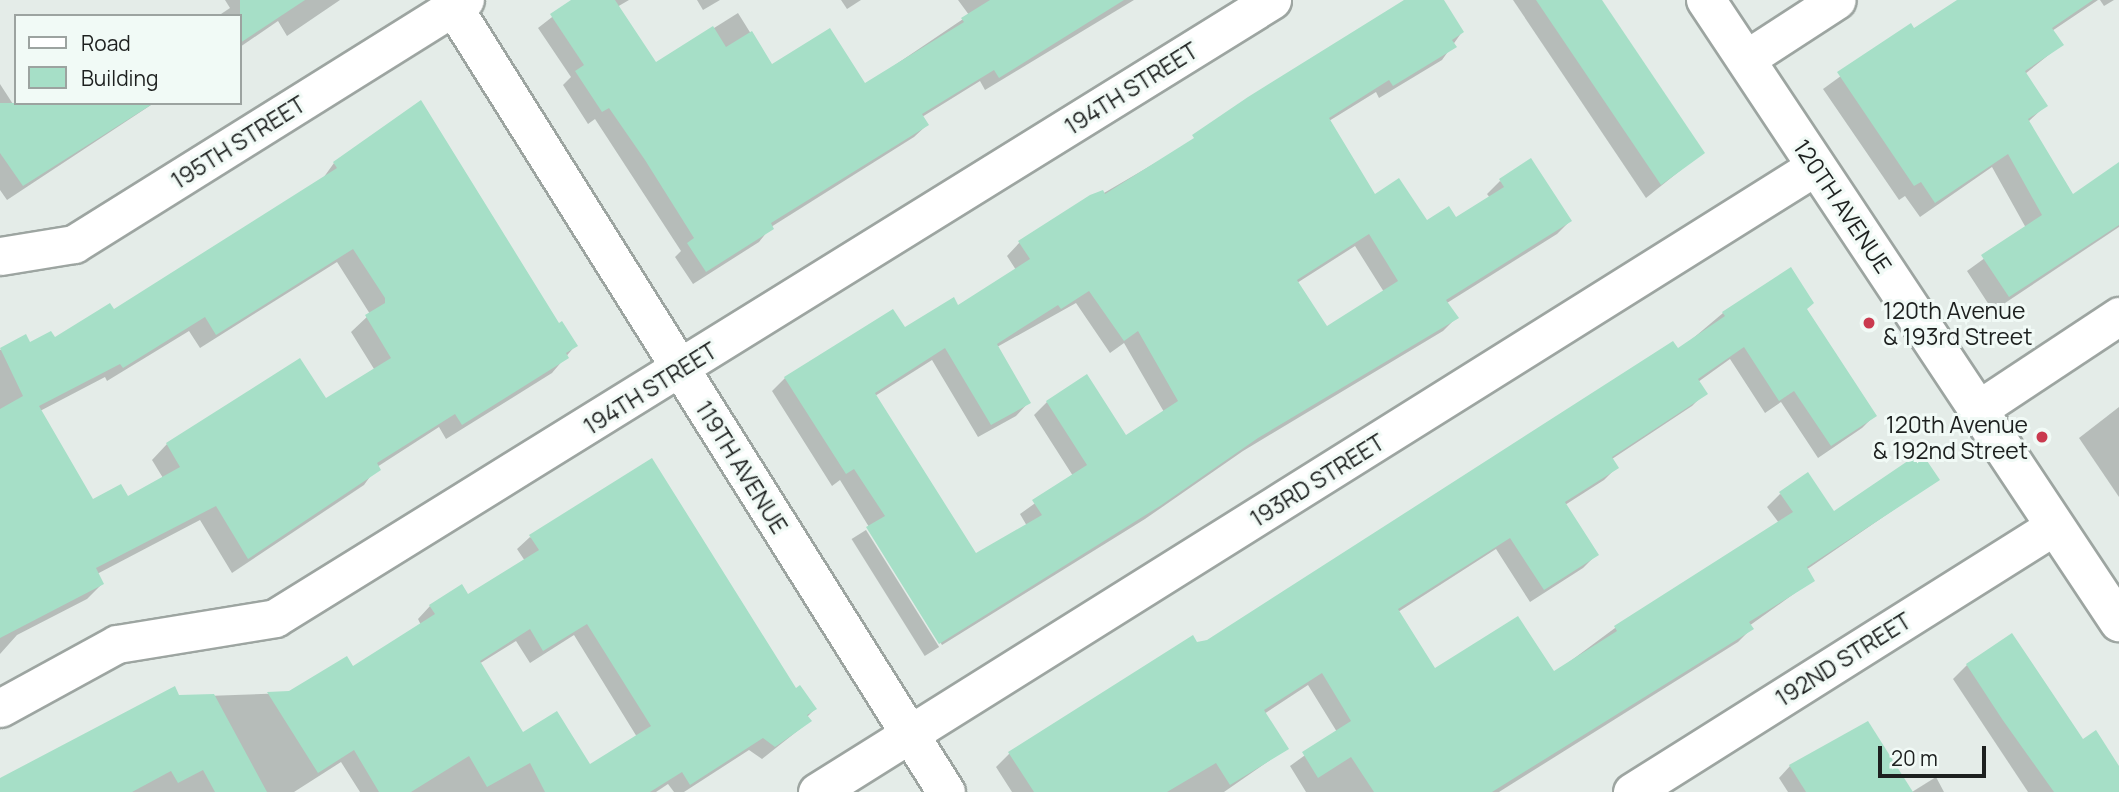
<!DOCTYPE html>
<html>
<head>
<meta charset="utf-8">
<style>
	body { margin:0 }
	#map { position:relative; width:2119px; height:792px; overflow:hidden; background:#e4ece8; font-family:Manrope,sans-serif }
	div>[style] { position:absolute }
	.shadow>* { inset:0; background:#0003; transform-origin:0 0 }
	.building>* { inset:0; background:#a6dfc7 }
	.roads { filter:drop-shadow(2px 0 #9da5a1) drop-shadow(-2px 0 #9da5a1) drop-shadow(0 2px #9da5a1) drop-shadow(0 -2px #9da5a1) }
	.street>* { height:37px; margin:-18.5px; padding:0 18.5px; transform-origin:18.5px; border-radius:18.5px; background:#fff }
	.secondary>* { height:38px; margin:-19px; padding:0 19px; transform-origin:19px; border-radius:19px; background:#fff }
	.dots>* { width:19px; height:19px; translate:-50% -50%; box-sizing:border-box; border:4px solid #f1faf6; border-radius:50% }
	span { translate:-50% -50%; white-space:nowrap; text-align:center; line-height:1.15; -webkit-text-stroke:6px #f1faf6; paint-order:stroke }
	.street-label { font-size:23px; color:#1d201f }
	.poi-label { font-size:23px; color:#1d201f }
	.left { translate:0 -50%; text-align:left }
	.right { translate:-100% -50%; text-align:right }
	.legend { position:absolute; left:14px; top:14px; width:228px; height:91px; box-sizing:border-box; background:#f1faf6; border:2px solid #9ca3a0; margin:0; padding:9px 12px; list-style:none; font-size:21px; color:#1d201f }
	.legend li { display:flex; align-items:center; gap:14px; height:35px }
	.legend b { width:35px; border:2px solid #9ca3a0 }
	.scale { position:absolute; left:1878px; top:746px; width:108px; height:32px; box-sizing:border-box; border:4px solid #1d201f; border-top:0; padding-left:9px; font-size:21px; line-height:24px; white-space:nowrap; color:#1d201f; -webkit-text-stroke:5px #f1faf6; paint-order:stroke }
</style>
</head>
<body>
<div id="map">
	<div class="shadow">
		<div style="clip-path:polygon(225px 0,340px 0,287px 36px,278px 21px,240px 47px,240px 16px,218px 16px,230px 8px)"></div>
		<div style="clip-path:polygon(574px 0,629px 0,617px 7px,655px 65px,738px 13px,771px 66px,864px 86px,969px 15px,958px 0,1134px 0,985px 90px,980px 81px,922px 117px,927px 125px,914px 137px,771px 227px,759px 242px,693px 284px,675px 257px,681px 251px,595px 119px,588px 124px,563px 85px,571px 77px,538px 28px)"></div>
		<div style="clip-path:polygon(697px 0,720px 0,703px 10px)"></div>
		<div style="clip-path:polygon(841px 0,861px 0,847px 9px)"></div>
		<div style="clip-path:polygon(evenodd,1407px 0,1441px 0,1462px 32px,1442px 60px,1379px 98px,1376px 92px,1329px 121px,1375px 197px,1426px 222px,1455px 219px,1490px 198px,1487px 194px,1500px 181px,1570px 221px,1557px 234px,1447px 303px,1456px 318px,1443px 331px,1243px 451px,1145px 519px,942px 645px,840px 480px,832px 486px,772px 391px,785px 378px,957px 307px,1016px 270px,1007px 256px,1020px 242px,1181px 148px,1407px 0,1355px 246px,1384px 292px,1326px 329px,1297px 283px,1355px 246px,1407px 0,1076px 303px,1110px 353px,1124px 343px,1164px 412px,1126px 438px,1047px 402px,1034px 415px,1073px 476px,1020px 514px,1027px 526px,976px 556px,875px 396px,932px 360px,978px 437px,1016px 416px,1029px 402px,997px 347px,1076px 303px)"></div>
		<div style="clip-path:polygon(1513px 0,1600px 0,1702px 153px,1646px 198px)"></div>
		<div style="clip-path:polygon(1965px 0,2098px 0,2052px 31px,2061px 45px,2025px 74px,2045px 106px,2028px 122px,2072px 197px,2119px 164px,2119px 227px,1993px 311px,1967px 271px,2026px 228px,1992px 167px,1920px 217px,1905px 196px,1899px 200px,1823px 89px,1911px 25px,1914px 30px)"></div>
		<div style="clip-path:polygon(2100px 0,2114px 0,2104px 6px)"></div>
		<div style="clip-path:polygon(0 84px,22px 118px,78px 103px,154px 103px,7px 200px,0 190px)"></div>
		<div style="clip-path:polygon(evenodd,334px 163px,558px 325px,575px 346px,552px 373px,446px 439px,439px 427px,377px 467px,364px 485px,232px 573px,200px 520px,97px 574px,102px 584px,87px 599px,17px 635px,0 654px,0 350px,25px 336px,29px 344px,54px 340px,114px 312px,321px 181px,334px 163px,337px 262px,370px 314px,351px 332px,374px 369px,326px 401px,167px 444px,152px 460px,163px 478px,127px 498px,92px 501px,40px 411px,105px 377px,107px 381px,189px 331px,200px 348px,337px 262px)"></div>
		<div style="clip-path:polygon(1805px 309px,1875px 415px,1862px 428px,1818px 458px,1781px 402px,1765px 413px,1730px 359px,1698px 382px,1705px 393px,1692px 406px,1612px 459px,1617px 467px,1604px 480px,1565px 505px,1596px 555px,1583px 568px,1530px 602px,1496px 549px,1398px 612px,1434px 671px,1553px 674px,1615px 628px,1779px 523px,1767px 507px,1780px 494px,1834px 513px,1937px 480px,1806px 570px,1813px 580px,1749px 626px,1751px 629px,1738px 642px,1499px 792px,1306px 792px,1290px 766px,1337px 732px,1308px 685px,1264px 714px,1286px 749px,1224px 792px,1012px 792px,996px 767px,1009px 754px,1208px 641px,1678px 351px,1723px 313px)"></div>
		<div style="clip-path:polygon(2119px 407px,2119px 497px,2079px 438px)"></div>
		<div style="left:866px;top:530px;width:138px;height:17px;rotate:58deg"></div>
		<div style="clip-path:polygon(evenodd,530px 537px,795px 690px,815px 709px,807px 717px,810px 721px,762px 759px,749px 750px,684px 792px,674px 792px,668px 784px,656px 792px,360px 792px,341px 762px,294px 792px,0 792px,0 780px,178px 697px,290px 693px,353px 669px,421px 625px,418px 619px,430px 606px,468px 596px,525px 561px,517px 549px,530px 537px,574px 635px,637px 737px,589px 766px,522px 734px,479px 664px,516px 641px,530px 663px,574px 635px)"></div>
		<div style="clip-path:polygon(1967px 665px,2119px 768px,2119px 792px,2028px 792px,1953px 679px)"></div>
		<div style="clip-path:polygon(1790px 766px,1911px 792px,1788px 792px,1779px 778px)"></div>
		<div style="clip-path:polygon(1936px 777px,1944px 792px,1912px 792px)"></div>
	</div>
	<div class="building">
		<div style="clip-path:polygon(240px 0,305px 0,240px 43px)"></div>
		<div style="clip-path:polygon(571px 0,615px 0,656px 62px,713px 26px,726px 47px,752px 31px,772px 64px,830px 28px,865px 83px,964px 22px,961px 18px,990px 0,1124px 0,999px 78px,994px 70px,922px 114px,929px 125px,771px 223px,774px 229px,706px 272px,687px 243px,694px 238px,645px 160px,609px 108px,602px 112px,575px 71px,584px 65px,550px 14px)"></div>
		<div style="clip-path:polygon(evenodd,1404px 0,1444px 0,1464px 32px,1452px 40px,1457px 47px,1393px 86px,1389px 80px,1329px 118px,1375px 194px,1399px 178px,1427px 220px,1449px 206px,1456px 217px,1504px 187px,1499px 179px,1531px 158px,1572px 221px,1446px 300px,1459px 318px,1258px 438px,1160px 506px,939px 644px,866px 527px,885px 516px,854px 469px,846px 474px,784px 377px,893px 309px,905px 327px,954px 297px,958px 305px,1030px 259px,1018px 241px,1090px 195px,1103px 190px,1105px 194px,1194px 138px,1192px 135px,1248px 97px,1404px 0,1369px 234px,1398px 281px,1327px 326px,1297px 280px,1369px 234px,1404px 0,1089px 291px,1124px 341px,1138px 331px,1178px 401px,1126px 435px,1087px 374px,1046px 401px,1087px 465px,1032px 500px,1042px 515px,976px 553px,875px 393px,945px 348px,991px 425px,1031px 403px,997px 344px,1058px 305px,1061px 309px,1089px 291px)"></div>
		<div style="clip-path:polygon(1536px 0,1602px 0,1705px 153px,1661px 185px)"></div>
		<div style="clip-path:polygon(1957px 0,2093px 0,2052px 28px,2064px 45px,2025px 71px,2048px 106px,2028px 119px,2073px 194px,2119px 162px,2119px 225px,2009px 297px,1981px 255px,2042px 215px,2008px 154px,1935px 203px,1921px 182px,1914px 186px,1837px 72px,1911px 23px,1914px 28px)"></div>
		<div style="clip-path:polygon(evenodd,421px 100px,559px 323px,562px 321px,578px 346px,566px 353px,569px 358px,462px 425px,455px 414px,377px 463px,381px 470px,248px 559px,216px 506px,96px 568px,104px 584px,0 638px,0 409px,23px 396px,0 348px,26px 334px,30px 342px,51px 331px,55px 337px,110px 303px,114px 309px,337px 168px,333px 162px,421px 100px,353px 249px,385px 298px,385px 303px,365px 315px,391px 358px,326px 398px,300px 358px,166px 443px,180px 467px,128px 496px,121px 484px,93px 499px,39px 406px,120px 364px,123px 368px,205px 317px,216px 335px,353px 249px)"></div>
		<div style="clip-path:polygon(0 103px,154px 103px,23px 186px,0 153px)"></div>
		<div style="clip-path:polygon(1791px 267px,1814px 303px,1807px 309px,1877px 416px,1831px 446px,1794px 391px,1779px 401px,1744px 347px,1698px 379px,1708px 394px,1612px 457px,1619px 468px,1565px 502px,1599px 555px,1544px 590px,1510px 538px,1398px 609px,1435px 668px,1518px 616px,1554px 671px,1617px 631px,1614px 626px,1793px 512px,1779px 492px,1808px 472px,1834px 511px,1921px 452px,1940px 480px,1807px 567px,1815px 581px,1749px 622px,1754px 629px,1492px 792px,1374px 792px,1351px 757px,1318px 778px,1302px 752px,1351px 721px,1322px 673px,1264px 710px,1289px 749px,1230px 785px,1216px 763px,1167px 792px,1034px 792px,1008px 752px,1193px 635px,1197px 642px,1207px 640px,1673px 341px,1678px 348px,1725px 316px,1722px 312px)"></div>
		<div style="clip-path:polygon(evenodd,652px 458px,796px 688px,800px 685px,817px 709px,807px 715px,812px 721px,775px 747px,763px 738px,690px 785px,682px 772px,650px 792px,545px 792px,530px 763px,487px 787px,469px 756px,411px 792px,379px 792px,354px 750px,318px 773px,267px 692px,289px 691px,347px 656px,353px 666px,435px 614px,429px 605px,462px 584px,468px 594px,539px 550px,529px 535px,652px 458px,587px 624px,651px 726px,590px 764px,557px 711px,523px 732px,480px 661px,530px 629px,543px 651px,587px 624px)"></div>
		<div style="clip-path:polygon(2012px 633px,2083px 739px,2096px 730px,2119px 766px,2119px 792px,2054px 792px,2002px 719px,1966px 664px)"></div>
		<div style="clip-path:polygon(175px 686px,179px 695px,214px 694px,267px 792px,215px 792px,203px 770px,178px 783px,171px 771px,132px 792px,0 792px,0 778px)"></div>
		<div style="clip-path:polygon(1868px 721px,1913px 792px,1806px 792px,1789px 765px)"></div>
	</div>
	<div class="roads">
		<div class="street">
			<div style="left:449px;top:0;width:935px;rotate:57.89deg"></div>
			<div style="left:1746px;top:59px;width:108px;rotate:-33deg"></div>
			<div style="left:0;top:256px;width:75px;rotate:-9.2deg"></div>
			<div style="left:74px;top:244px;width:461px;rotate:-32deg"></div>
			<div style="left:1980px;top:408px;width:167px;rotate:-33.5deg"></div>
			<div style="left:0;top:708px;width:133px;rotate:-28.7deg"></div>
			<div style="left:117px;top:644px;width:160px;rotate:-9.3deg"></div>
			<div style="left:275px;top:618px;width:1173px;rotate:-31.79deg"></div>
			<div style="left:817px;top:792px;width:1179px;rotate:-32.07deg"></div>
			<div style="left:1632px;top:792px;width:499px;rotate:-32.2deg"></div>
		</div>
		<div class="secondary">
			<div style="left:1706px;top:0;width:747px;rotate:56.42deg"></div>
		</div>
	</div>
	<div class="dots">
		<div style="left:1869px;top:323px;background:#ca3a4f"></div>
		<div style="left:2042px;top:437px;background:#ca3a4f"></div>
	</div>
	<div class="street-label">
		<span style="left:1131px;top:88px;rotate:-32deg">194TH STREET</span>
		<span style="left:238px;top:142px;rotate:-32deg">195TH STREET</span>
		<span style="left:1843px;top:206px;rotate:56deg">120TH AVENUE</span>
		<span style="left:650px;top:388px;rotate:-32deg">194TH STREET</span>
		<span style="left:742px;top:467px;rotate:58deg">119TH AVENUE</span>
		<span style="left:1317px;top:480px;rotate:-32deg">193RD STREET</span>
		<span style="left:1843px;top:659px;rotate:-32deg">192ND STREET</span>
	</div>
	<div class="poi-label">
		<span class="left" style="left:1883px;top:323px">120th Avenue<br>&amp; 193rd Street</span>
		<span class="right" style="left:2028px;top:437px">120th Avenue<br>&amp; 192nd Street</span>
	</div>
	<ul class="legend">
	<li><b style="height:9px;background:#fff"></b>Road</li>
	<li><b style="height:19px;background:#a6dfc7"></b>Building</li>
	</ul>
	<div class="scale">20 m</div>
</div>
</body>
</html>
